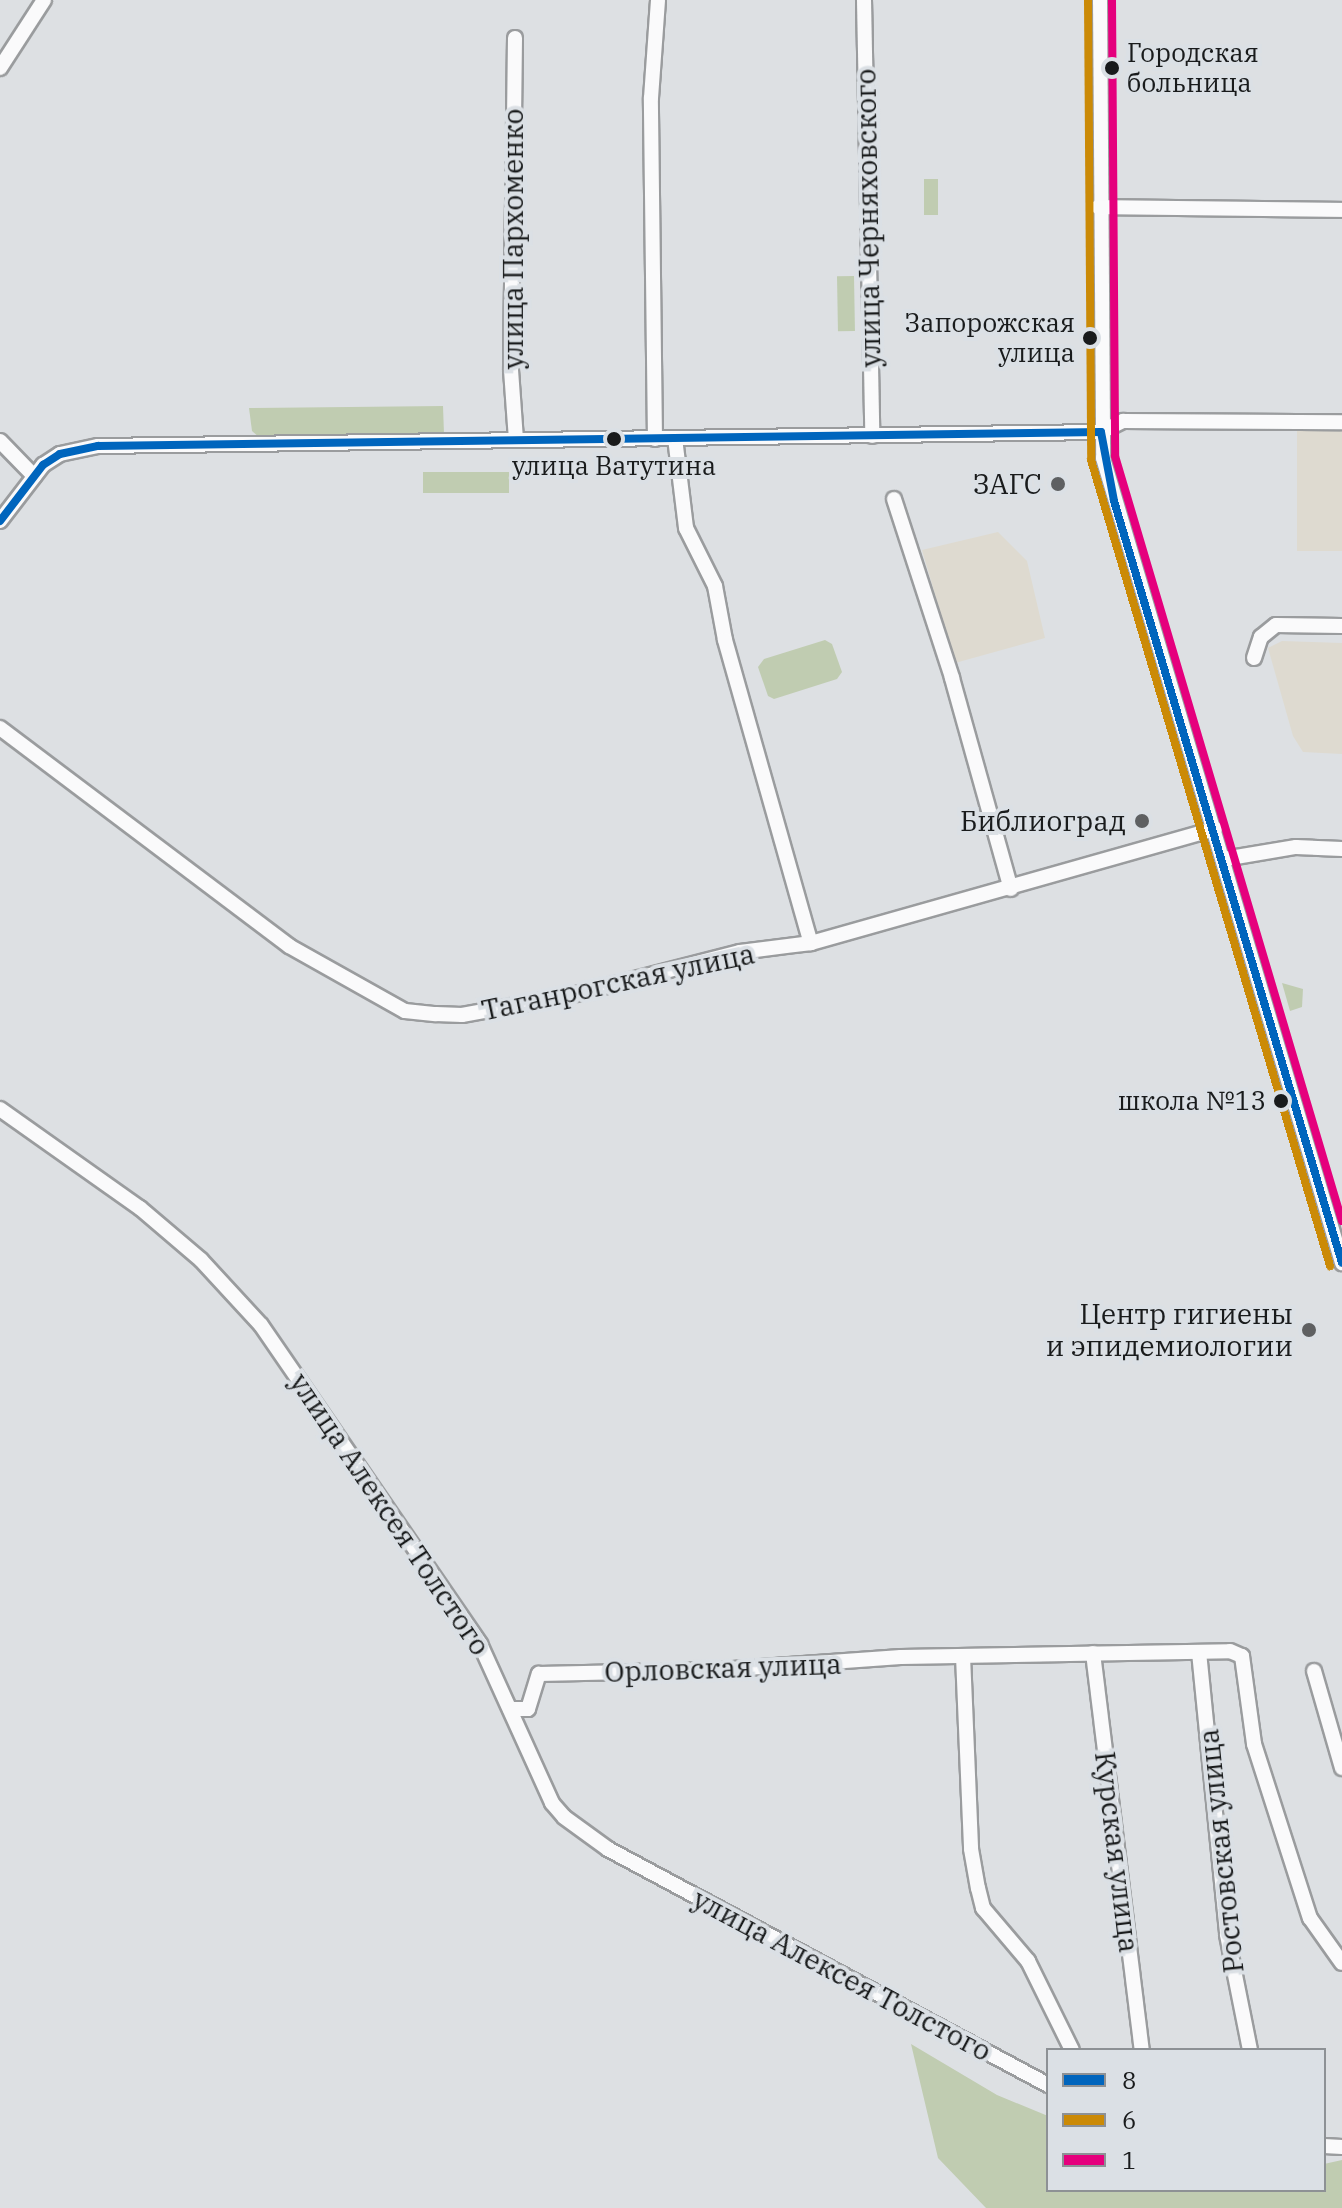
<!DOCTYPE html>
<html>
<head>
<meta charset="utf-8">
<style>
	body { margin:0 }
	#map { position:relative; width:1342px; height:2208px; overflow:hidden; background:#dde0e3; font-family:"IBM Plex Serif",serif }
	div>[style] { position:absolute }
	.education>* { inset:0; background:#dedad0; transform-origin:0 0 }
	.green>* { inset:0; background:#c0ccb1; transform-origin:0 0 }
	.roads { filter:drop-shadow(2px 0 #9a9c9e) drop-shadow(-2px 0 #9a9c9e) drop-shadow(0 2px #9a9c9e) drop-shadow(0 -2px #9a9c9e) }
	.minor>* { height:14px; margin:-7px; padding:0 7px; transform-origin:7px; border-radius:7px; background:#fafafb }
	.bus-1>* { height:8px; margin:-4px; padding:0 4px; transform-origin:4px; border-radius:4px; background:#0065bd }
	.bus-2>* { height:8px; margin:-4px; padding:0 4px; transform-origin:4px; border-radius:4px; background:#cb8a06 }
	.bus-3>* { height:8px; margin:-4px; padding:0 4px; transform-origin:4px; border-radius:4px; background:#e5007d }
	.dots>* { width:22px; height:22px; translate:-50% -50%; box-sizing:border-box; border:4px solid #dbe0e5; border-radius:50% }
	span { translate:-50% -50%; white-space:nowrap; text-align:center; line-height:1.15; -webkit-text-stroke:8px #dbe0e5; paint-order:stroke }
	.bus-label { font-size:26px; color:#191b1c }
	.left { translate:0 -50%; text-align:left }
	.right { translate:-100% -50%; text-align:right }
	.street-label { font-size:28px; color:#191b1c }
	.poi-label { font-size:28px; color:#191b1c }
	.legend { position:absolute; left:1046px; top:2048px; width:280px; height:144px; box-sizing:border-box; background:#dbe0e5; border:2px solid #8d9195; margin:0; padding:10px 14px; list-style:none; font-size:24px; color:#191b1c }
	.legend li { display:flex; align-items:center; gap:16px; height:40px }
	.legend b { width:40px; border:2px solid #8d9195 }
</style>
</head>
<body>
<div id="map">
	<div class="education">
		<div style="left:1342px;top:430px;width:121px;height:45px;rotate:90deg"></div>
		<div style="clip-path:polygon(998px 532px,1027px 561px,1045px 638px,955px 663px,922px 550px)"></div>
		<div style="clip-path:polygon(1282px 641px,1342px 643px,1342px 754px,1303px 752px,1293px 736px,1268px 648px)"></div>
	</div>
	<div class="green">
		<div style="left:924px;top:179px;width:14px;height:36px"></div>
		<div style="left:854px;top:276px;width:55px;height:17px;rotate:89deg"></div>
		<div style="clip-path:polygon(443px 406px,444px 434px,260px 438px,252px 431px,249px 408px)"></div>
		<div style="left:423px;top:472px;width:86px;height:21px"></div>
		<div style="clip-path:polygon(825px 640px,832px 644px,842px 672px,837px 679px,774px 699px,768px 696px,758px 667px,764px 659px)"></div>
		<div style="clip-path:polygon(1282px 983px,1303px 989px,1302px 1007px,1290px 1011px)"></div>
		<div style="clip-path:polygon(911px 2044px,997px 2095px,1048px 2116px,1048px 2190px,1324px 2190px,1324px 2164px,1342px 2160px,1342px 2208px,986px 2208px,938px 2158px)"></div>
	</div>
	<div class="roads">
		<div class="minor">
			<div style="left:864px;top:0;width:436px;rotate:88.9deg"></div>
			<div style="left:1100px;top:0;width:458px;rotate:89.6deg"></div>
			<div style="left:1103px;top:458px;width:840px;rotate:73.46deg"></div>
			<div style="left:515px;top:38px;width:332px;rotate:90.7deg"></div>
			<div style="left:511px;top:370px;width:70px;rotate:85.9deg"></div>
			<div style="left:0;top:68px;width:81px;rotate:-57.1deg"></div>
			<div style="left:1098px;top:207px;width:244px;rotate:0.7deg"></div>
			<div style="left:675px;top:438px;width:91px;rotate:83deg"></div>
			<div style="left:686px;top:528px;width:65px;rotate:63.4deg"></div>
			<div style="left:715px;top:586px;width:55px;rotate:79.5deg"></div>
			<div style="left:725px;top:640px;width:315px;rotate:74.2deg"></div>
			<div style="left:655px;top:439px;width:341px;rotate:-90.7deg"></div>
			<div style="left:651px;top:98px;width:98px;rotate:-85.9deg"></div>
			<div style="left:0;top:441px;width:49px;rotate:45.8deg"></div>
			<div style="left:894px;top:499px;width:188px;rotate:72deg"></div>
			<div style="left:952px;top:678px;width:219px;rotate:74.4deg"></div>
			<div style="left:0;top:521px;width:71px;rotate:-52.5deg"></div>
			<div style="left:43px;top:465px;width:20px;rotate:-33deg"></div>
			<div style="left:60px;top:454px;width:39px;rotate:-12deg"></div>
			<div style="left:98px;top:446px;width:1003px;rotate:-0.8deg"></div>
			<div style="left:1101px;top:432px;width:25px;rotate:-27deg"></div>
			<div style="left:1123px;top:421px;width:219px;rotate:0.3deg"></div>
			<div style="left:1254px;top:658px;width:22px;rotate:-72deg"></div>
			<div style="left:1261px;top:637px;width:19px;rotate:-39deg"></div>
			<div style="left:1276px;top:625px;width:66px;rotate:0.9deg"></div>
			<div style="left:0;top:728px;width:362px;rotate:37deg"></div>
			<div style="left:289px;top:946px;width:133px;rotate:29.3deg"></div>
			<div style="left:405px;top:1011px;width:31px;rotate:6deg"></div>
			<div style="left:436px;top:1014px;width:26px;rotate:2deg"></div>
			<div style="left:462px;top:1015px;width:116px;rotate:-10.4deg"></div>
			<div style="left:576px;top:994px;width:169px;rotate:-14.4deg"></div>
			<div style="left:740px;top:952px;width:72px;rotate:-7.2deg"></div>
			<div style="left:811px;top:943px;width:420px;rotate:-15.8deg"></div>
			<div style="left:1224px;top:859px;width:73px;rotate:-9.5deg"></div>
			<div style="left:1296px;top:847px;width:46px;rotate:2.5deg"></div>
			<div style="left:0;top:1109px;width:171px;rotate:35.3deg"></div>
			<div style="left:140px;top:1208px;width:80px;rotate:40.4deg"></div>
			<div style="left:201px;top:1260px;width:88px;rotate:47.3deg"></div>
			<div style="left:261px;top:1325px;width:387px;rotate:55.5deg"></div>
			<div style="left:480px;top:1644px;width:175px;rotate:65.6deg"></div>
			<div style="left:552px;top:1803px;width:18px;rotate:49deg"></div>
			<div style="left:564px;top:1817px;width:54px;rotate:36deg"></div>
			<div style="left:608px;top:1849px;width:499px;rotate:28.2deg"></div>
			<div style="left:1199px;top:1652px;width:284px;rotate:84.3deg"></div>
			<div style="left:1227px;top:1935px;width:117px;rotate:78.7deg"></div>
			<div style="left:1093px;top:1653px;width:400px;rotate:83deg"></div>
			<div style="left:963px;top:1656px;width:193px;rotate:87.6deg"></div>
			<div style="left:971px;top:1849px;width:40px;rotate:80deg"></div>
			<div style="left:978px;top:1888px;width:21px;rotate:76deg"></div>
			<div style="left:983px;top:1908px;width:70px;rotate:49.7deg"></div>
			<div style="left:1028px;top:1961px;width:99px;rotate:63.7deg"></div>
			<div style="left:1314px;top:1671px;width:101px;rotate:73.9deg"></div>
			<div style="left:510px;top:1709px;width:18px"></div>
			<div style="left:528px;top:1709px;width:37px;rotate:-73deg"></div>
			<div style="left:539px;top:1674px;width:180px;rotate:-1.3deg"></div>
			<div style="left:719px;top:1670px;width:182px;rotate:-4.1deg"></div>
			<div style="left:901px;top:1657px;width:329px;rotate:-1deg"></div>
			<div style="left:1230px;top:1651px;width:13px;rotate:23deg"></div>
			<div style="left:1242px;top:1656px;width:89px;rotate:82.2deg"></div>
			<div style="left:1254px;top:1744px;width:183px;rotate:72.2deg"></div>
			<div style="left:1310px;top:1918px;width:55px;rotate:54.6deg"></div>
			<div style="left:1324px;top:2146px;width:18px;rotate:3deg"></div>
		</div>
	</div>
	<div class="bus-1">
		<div style="left:1101px;top:432px;width:70px;rotate:79.3deg"></div>
		<div style="left:1114px;top:501px;width:795px;rotate:73.34deg"></div>
		<div style="left:0;top:521px;width:71px;rotate:-52.5deg"></div>
		<div style="left:43px;top:465px;width:20px;rotate:-33deg"></div>
		<div style="left:60px;top:454px;width:39px;rotate:-12deg"></div>
		<div style="left:98px;top:446px;width:1003px;rotate:-0.8deg"></div>
	</div>
	<div class="bus-2">
		<div style="left:1088px;top:0;width:460px;rotate:89.6deg"></div>
		<div style="left:1091px;top:460px;width:841px;rotate:73.48deg"></div>
	</div>
	<div class="bus-3">
		<div style="left:1112px;top:0;width:456px;rotate:89.6deg"></div>
		<div style="left:1115px;top:456px;width:798px;rotate:73.47deg"></div>
	</div>
	<div class="dots">
		<div style="left:1112px;top:68px;background:#191b1c"></div>
		<div style="left:1090px;top:338px;background:#191b1c"></div>
		<div style="left:614px;top:439px;background:#191b1c"></div>
		<div style="left:1058px;top:484px;background:#5e6062"></div>
		<div style="left:1142px;top:821px;background:#5e6062"></div>
		<div style="left:1281px;top:1101px;background:#191b1c"></div>
		<div style="left:1309px;top:1330px;background:#5e6062"></div>
	</div>
	<div class="bus-label">
		<span class="left" style="left:1127px;top:68px">Городская<br>больница</span>
		<span class="right" style="left:1075px;top:338px">Запорожская<br>улица</span>
		<span style="left:614px;top:466px">улица Ватутина</span>
		<span class="right" style="left:1266px;top:1101px">школа №13</span>
	</div>
	<div class="street-label">
		<span style="left:868px;top:218px;rotate:-91deg">улица Черняховского</span>
		<span style="left:513px;top:239px;rotate:-90deg">улица Пархоменко</span>
		<span style="left:618px;top:982px;rotate:-12deg">Таганрогская улица</span>
		<span style="left:390px;top:1514px;rotate:56deg">улица Алексея Толстого</span>
		<span style="left:723px;top:1668px;rotate:-2deg">Орловская улица</span>
		<span style="left:1221px;top:1851px;rotate:-96deg">Ростовская улица</span>
		<span style="left:1117px;top:1852px;rotate:83deg">Курская улица</span>
		<span style="left:842px;top:1975px;rotate:28deg">улица Алексея Толстого</span>
	</div>
	<div class="poi-label">
		<span class="right" style="left:1042px;top:484px">ЗАГС</span>
		<span class="right" style="left:1126px;top:821px">Библиоград</span>
		<span class="right" style="left:1293px;top:1330px">Центр гигиены<br>и эпидемиологии</span>
	</div>
	<ul class="legend">
	<li><b style="height:10px;background:#0065bd"></b>8</li>
	<li><b style="height:10px;background:#cb8a06"></b>6</li>
	<li><b style="height:10px;background:#e5007d"></b>1</li>
	</ul>
</div>
</body>
</html>
